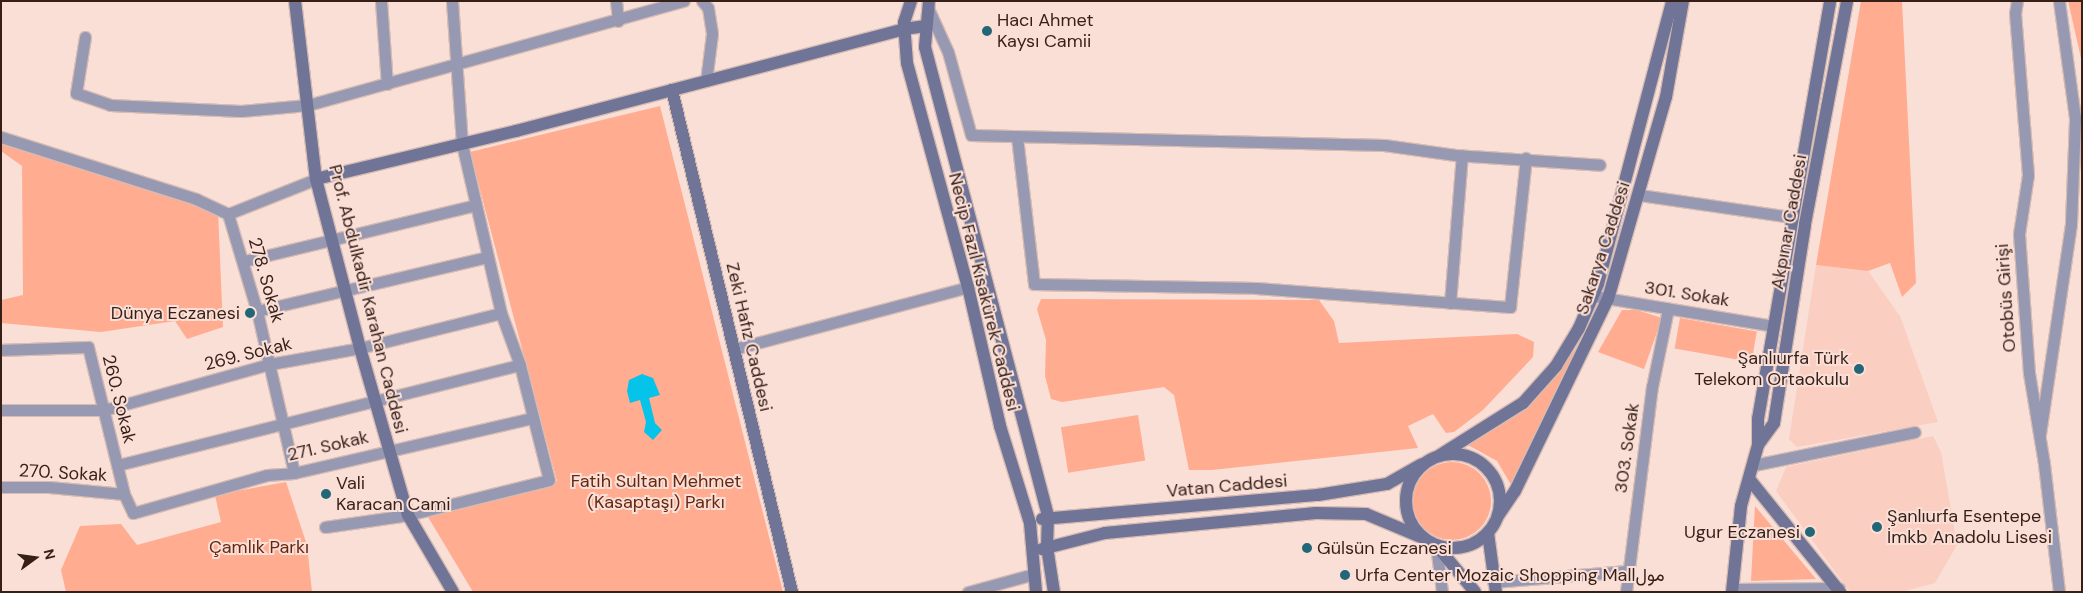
<!DOCTYPE html>
<html>
<head>
<meta charset="utf-8">
<style>
	body { margin:0 }
	#map { position:relative; width:2083px; height:593px; overflow:hidden; background:#fadfd7; font-family:"DM Sans",Vazirmatn,sans-serif }
	div>[style] { position:absolute }
	.built>* { inset:0; background:#facec0 }
	.green>* { inset:0; background:#ffac90; transform-origin:0 0 }
	.round { border-radius:50% }
	.water>* { inset:0; background:#05c3e9 }
	.roads { filter:drop-shadow(1px 0 #d7bcb4) drop-shadow(-1px 0 #d7bcb4) drop-shadow(0 1px #d7bcb4) drop-shadow(0 -1px #d7bcb4) }
	.street>* { height:11px; margin:-5.5px; padding:0 5.5px; transform-origin:5.5px; border-radius:5.5px; background:#9699b1 }
	.secondary>* { height:12px; margin:-6px; padding:0 6px; transform-origin:6px; border-radius:6px; background:#707497 }
	.secondary>.ring { margin:-6px; padding:0; box-sizing:content-box; background:none; border:12px solid #707497; border-radius:50% }
	.dots>* { width:14px; height:14px; translate:-50% -50%; box-sizing:border-box; border:2px solid #fadfd7; border-radius:50% }
	span { translate:-50% -50%; white-space:nowrap; text-align:center; line-height:1.15; -webkit-text-stroke:4px #fadfd7; paint-order:stroke }
	.poi-label { font-size:18px; color:#361f17 }
	.left { translate:0 -50%; text-align:left }
	.right { translate:-100% -50%; text-align:right }
	.street-label { font-size:18px; color:#361f17 }
	.park-label { font-size:18px; color:#67260f }
	.frame { position:absolute; inset:0; border:2px solid #361f17; pointer-events:none }
	.north { position:absolute; left:10px; top:533px; width:50px; height:50px; -webkit-text-stroke:4px #fadfd7; paint-order:stroke; rotate:76deg; font-size:14px; font-weight:700; line-height:20px; text-align:center; color:#361f17 }
	.north::after { content:''; display:block; margin:auto; width:18px; height:22px; background:#361f17; clip-path:polygon(50% 0,100% 100%,50% 72%,0 100%) }
</style>
</head>
<body>
<div id="map">
	<div class="built">
		<div style="clip-path:polygon(1816px 265px,1868px 271px,1900px 316px,1938px 422px,1797px 447px,1789px 439px)"></div>
		<div style="clip-path:polygon(1933px 436px,1941px 452px,1957px 545px,1935px 583px,1901px 592px,1850px 592px,1776px 491px,1786px 467px)"></div>
	</div>
	<div class="green">
		<div style="clip-path:polygon(1861px 1px,1902px 1px,1916px 283px,1902px 297px,1890px 263px,1868px 271px,1816px 265px)"></div>
		<div style="clip-path:polygon(2068px 1px,2082px 1px,2082px 63px,2069px 5px)"></div>
		<div style="clip-path:polygon(660px 106px,783px 592px,473px 592px,428px 517px,557px 481px,470px 152px)"></div>
		<div style="clip-path:polygon(1px 144px,218px 211px,223px 327px,187px 339px,175px 321px,101px 332px,1px 323px,1px 300px,23px 295px,22px 166px,1px 151px)"></div>
		<div style="clip-path:polygon(1041px 299px,1319px 300px,1334px 321px,1339px 343px,1517px 334px,1534px 342px,1533px 357px,1483px 410px,1454px 432px,1446px 433px,1433px 414px,1408px 426px,1418px 448px,1212px 470px,1189px 470px,1174px 395px,1164px 387px,1062px 402px,1051px 399px,1045px 376px,1046px 340px,1037px 309px)"></div>
		<div style="clip-path:polygon(1622px 310px,1637px 310px,1662px 318px,1644px 369px,1598px 352px)"></div>
		<div style="left:1680px;top:318px;width:78px;height:31px;rotate:10deg"></div>
		<div style="clip-path:polygon(1582px 341px,1512px 483px,1510px 483px,1497px 461px,1468px 445px,1531px 402px)"></div>
		<div style="left:1138px;top:415px;width:46px;height:78px;rotate:81deg"></div>
		<div class="round" style="left:1413px;top:462px;width:78px;height:78px"></div>
		<div style="clip-path:polygon(286px 482px,307px 545px,312px 592px,66px 592px,61px 570px,80px 526px,121px 524px,137px 545px,221px 522px,215px 495px)"></div>
		<div style="clip-path:polygon(1755px 506px,1816px 579px,1751px 581px)"></div>
	</div>
	<div class="water">
		<div style="clip-path:polygon(642px 374px,653px 378px,660px 395px,649px 398px,655px 423px,662px 430px,653px 440px,644px 432px,646px 422px,640px 400px,630px 403px,627px 391px,629px 380px)"></div>
	</div>
	<div class="roads">
		<div class="street">
			<div style="left:381px;top:1px;width:83px;rotate:85.9deg"></div>
			<div style="left:616px;top:1px;width:20px;rotate:84deg"></div>
			<div style="left:702px;top:1px;width:9px;rotate:49deg"></div>
			<div style="left:708px;top:8px;width:26px;rotate:81deg"></div>
			<div style="left:712px;top:34px;width:47px;rotate:97.3deg"></div>
			<div style="left:2017px;top:1px;width:12px;rotate:99deg"></div>
			<div style="left:2015px;top:13px;width:163px;rotate:85.4deg"></div>
			<div style="left:2028px;top:175px;width:60px;rotate:98.7deg"></div>
			<div style="left:2019px;top:234px;width:139px;rotate:85.9deg"></div>
			<div style="left:2029px;top:373px;width:92px;rotate:80.6deg"></div>
			<div style="left:2044px;top:464px;width:129px;rotate:83.3deg"></div>
			<div style="left:928px;top:8px;width:48px;rotate:65.6deg"></div>
			<div style="left:948px;top:52px;width:86px;rotate:74.5deg"></div>
			<div style="left:971px;top:135px;width:413px;rotate:1.4deg"></div>
			<div style="left:1384px;top:145px;width:72px;rotate:8deg"></div>
			<div style="left:1455px;top:155px;width:145px;rotate:3.9deg"></div>
			<div style="left:85px;top:37px;width:57px;rotate:99.1deg"></div>
			<div style="left:76px;top:93px;width:36px;rotate:19deg"></div>
			<div style="left:110px;top:105px;width:131px;rotate:2.6deg"></div>
			<div style="left:241px;top:111px;width:67px;rotate:-5.1deg"></div>
			<div style="left:308px;top:105px;width:390px;rotate:-15.5deg"></div>
			<div style="left:1px;top:137px;width:205px;rotate:17.6deg"></div>
			<div style="left:196px;top:199px;width:35px;rotate:25deg"></div>
			<div style="left:228px;top:214px;width:95px;rotate:-21.7deg"></div>
			<div style="left:1017px;top:137px;width:148px;rotate:83.4deg"></div>
			<div style="left:1034px;top:284px;width:222px;rotate:1deg"></div>
			<div style="left:1256px;top:288px;width:255px;rotate:4.3deg"></div>
			<div style="left:1510px;top:307px;width:150px;rotate:-83.9deg"></div>
			<div style="left:1640px;top:195px;width:153px;rotate:8.3deg"></div>
			<div style="left:228px;top:214px;width:101px;rotate:73.4deg"></div>
			<div style="left:257px;top:311px;width:166px;rotate:77.1deg"></div>
			<div style="left:244px;top:261px;width:238px;rotate:-13.6deg"></div>
			<div style="left:1594px;top:296px;width:182px;rotate:9.5deg"></div>
			<div style="left:1450px;top:303px;width:148px;rotate:-85.4deg"></div>
			<div style="left:257px;top:311px;width:237px;rotate:-13.2deg"></div>
			<div style="left:734px;top:349px;width:242px;rotate:-14.8deg"></div>
			<div style="left:1px;top:350px;width:87px;rotate:-2deg"></div>
			<div style="left:88px;top:347px;width:151px;rotate:76.2deg"></div>
			<div style="left:124px;top:494px;width:21px;rotate:65deg"></div>
			<div style="left:133px;top:513px;width:139px;rotate:-15.8deg"></div>
			<div style="left:267px;top:475px;width:27px;rotate:-4deg"></div>
			<div style="left:294px;top:473px;width:245px;rotate:-13deg"></div>
			<div style="left:1px;top:410px;width:103px"></div>
			<div style="left:104px;top:410px;width:172px;rotate:-15.5deg"></div>
			<div style="left:270px;top:364px;width:91px;rotate:-10.1deg"></div>
			<div style="left:360px;top:348px;width:145px;rotate:-13.9deg"></div>
			<div style="left:2040px;top:434px;width:212px;rotate:-81.6deg"></div>
			<div style="left:2071px;top:224px;width:106px;rotate:-87.8deg"></div>
			<div style="left:2075px;top:118px;width:118px;rotate:-97.8deg"></div>
			<div style="left:118px;top:465px;width:414px;rotate:-14deg"></div>
			<div style="left:1754px;top:465px;width:164px;rotate:-11.6deg"></div>
			<div style="left:1px;top:487px;width:48px"></div>
			<div style="left:49px;top:487px;width:75px;rotate:5.3deg"></div>
			<div style="left:325px;top:527px;width:84px;rotate:-8.2deg"></div>
			<div style="left:408px;top:515px;width:145px;rotate:-13.9deg"></div>
			<div style="left:549px;top:480px;width:119px;rotate:-104.2deg"></div>
			<div style="left:520px;top:365px;width:55px;rotate:-110.1deg"></div>
			<div style="left:501px;top:313px;width:173px;rotate:-103deg"></div>
			<div style="left:462px;top:144px;width:143px;rotate:-94deg"></div>
			<div style="left:1436px;top:545px;width:47px;rotate:82.7deg"></div>
			<div style="left:1493px;top:582px;width:135px;rotate:-4.7deg"></div>
			<div style="left:1733px;top:589px;width:106px;rotate:-0.5deg"></div>
			<div style="left:968px;top:592px;width:68px;rotate:-15.3deg"></div>
			<div style="left:1626px;top:592px;width:207px;rotate:-82.8deg"></div>
			<div style="left:1652px;top:387px;width:80px;rotate:-78.4deg"></div>
		</div>
		<div class="secondary">
			<div style="left:295px;top:1px;width:179px;rotate:83.3deg"></div>
			<div style="left:316px;top:179px;width:175px;rotate:75.4deg"></div>
			<div style="left:360px;top:348px;width:174px;rotate:74deg"></div>
			<div style="left:408px;top:515px;width:89px;rotate:59.7deg"></div>
			<div style="left:911px;top:1px;width:23px;rotate:108deg"></div>
			<div style="left:904px;top:23px;width:40px;rotate:85.7deg"></div>
			<div style="left:907px;top:63px;width:232px;rotate:74.8deg"></div>
			<div style="left:968px;top:287px;width:143px;rotate:77deg"></div>
			<div style="left:1000px;top:426px;width:102px;rotate:72.8deg"></div>
			<div style="left:1030px;top:523px;width:69px;rotate:85deg"></div>
			<div style="left:929px;top:1px;width:46px;rotate:95deg"></div>
			<div style="left:925px;top:47px;width:486px;rotate:75.3deg"></div>
			<div style="left:1048px;top:517px;width:30px;rotate:92deg"></div>
			<div style="left:1047px;top:547px;width:46px;rotate:81.2deg"></div>
			<div style="left:672px;top:90px;width:516px;rotate:76.56deg"></div>
			<div style="left:316px;top:179px;width:206px;rotate:-13.5deg"></div>
			<div style="left:516px;top:131px;width:401px;rotate:-14.7deg"></div>
			<div style="left:904px;top:29px;width:22px;rotate:-8deg"></div>
			<div style="left:1758px;top:445px;width:27px;rotate:-54deg"></div>
			<div style="left:1774px;top:423px;width:201px;rotate:-81.1deg"></div>
			<div style="left:1805px;top:224px;width:227px;rotate:-79.3deg"></div>
			<div class="ring" style="left:1406px;top:454px;width:82px;height:82px"></div>
			<div style="left:1440px;top:455px;width:98px;rotate:-32.1deg"></div>
			<div style="left:1523px;top:403px;width:50px;rotate:-48.3deg"></div>
			<div style="left:1556px;top:366px;width:44px;rotate:-58.8deg"></div>
			<div style="left:1579px;top:328px;width:48px;rotate:-66.6deg"></div>
			<div style="left:1598px;top:284px;width:293px;rotate:-75.3deg"></div>
			<div style="left:1750px;top:480px;width:144px;rotate:51.2deg"></div>
			<div style="left:1498px;top:516px;width:30px;rotate:-56deg"></div>
			<div style="left:1515px;top:491px;width:213px;rotate:-64.2deg"></div>
			<div style="left:1608px;top:299px;width:210px;rotate:-74deg"></div>
			<div style="left:1666px;top:97px;width:97px;rotate:-80deg"></div>
			<div style="left:1042px;top:519px;width:277px;rotate:-5deg"></div>
			<div style="left:1318px;top:495px;width:70px;rotate:-9.1deg"></div>
			<div style="left:1387px;top:484px;width:40px;rotate:-29.7deg"></div>
			<div style="left:1488px;top:533px;width:60px;rotate:82.3deg"></div>
			<div style="left:1436px;top:545px;width:61px;rotate:50.3deg"></div>
			<div style="left:1042px;top:549px;width:65px;rotate:-14.3deg"></div>
			<div style="left:1105px;top:533px;width:212px;rotate:-5.4deg"></div>
			<div style="left:1316px;top:513px;width:50px;rotate:1.1deg"></div>
			<div style="left:1366px;top:514px;width:62px;rotate:22.8deg"></div>
			<div style="left:1732px;top:592px;width:86px;rotate:-84deg"></div>
			<div style="left:1741px;top:506px;width:63px;rotate:-74.4deg"></div>
			<div style="left:1758px;top:445px;width:26px;rotate:-90deg"></div>
			<div style="left:1758px;top:419px;width:424px;rotate:-80.2deg"></div>
		</div>
	</div>
	<div class="dots">
		<div style="left:987px;top:31px;background:#226678"></div>
		<div style="left:250px;top:313px;background:#226678"></div>
		<div style="left:1859px;top:369px;background:#226678"></div>
		<div style="left:326px;top:494px;background:#226678"></div>
		<div style="left:1877px;top:527px;background:#226678"></div>
		<div style="left:1810px;top:532px;background:#226678"></div>
		<div style="left:1307px;top:548px;background:#226678"></div>
		<div style="left:1345px;top:575px;background:#226678"></div>
	</div>
	<div class="poi-label">
		<span class="left" style="left:997px;top:31px">Hacı Ahmet<br>Kaysı Camii</span>
		<span class="right" style="left:240px;top:313px">Dünya Eczanesi</span>
		<span class="right" style="left:1849px;top:369px">Şanlıurfa Türk<br>Telekom Ortaokulu</span>
		<span class="left" style="left:336px;top:494px">Vali<br>Karacan Cami</span>
		<span class="left" style="left:1887px;top:527px">Şanlıurfa Esentepe<br>İmkb Anadolu Lisesi</span>
		<span class="right" style="left:1800px;top:532px">Ugur Eczanesi</span>
		<span class="left" style="left:1317px;top:548px">Gülsün Eczanesi</span>
		<span class="left" style="left:1355px;top:575px">Urfa Center Mozaic Shopping Mallمول</span>
	</div>
	<div class="street-label">
		<span style="left:1789px;top:222px;rotate:-80deg">Akpınar Caddesi</span>
		<span style="left:1603px;top:248px;rotate:-72deg">Sakarya Caddesi</span>
		<span style="left:266px;top:280px;rotate:74deg">278. Sokak</span>
		<span style="left:984px;top:292px;rotate:76deg">Necip Fazıl Kısakürek Caddesi</span>
		<span style="left:1687px;top:294px;rotate:9deg">301. Sokak</span>
		<span style="left:2006px;top:298px;rotate:-94deg">Otobüs Girişi</span>
		<span style="left:368px;top:299px;rotate:76deg">Prof. Abdulkadir Karahan Caddesi</span>
		<span style="left:749px;top:337px;rotate:77deg">Zeki Hafız Caddesi</span>
		<span style="left:248px;top:354px;rotate:-14deg">269. Sokak</span>
		<span style="left:119px;top:399px;rotate:76deg">260. Sokak</span>
		<span style="left:328px;top:446px;rotate:-13deg">271. Sokak</span>
		<span style="left:1627px;top:448px;rotate:-82deg">303. Sokak</span>
		<span style="left:63px;top:473px;rotate:3deg">270. Sokak</span>
		<span style="left:1227px;top:486px;rotate:-5deg">Vatan Caddesi</span>
	</div>
	<div class="park-label">
		<span style="left:656px;top:492px">Fatih Sultan Mehmet<br>(Kasaptaşı) Parkı</span>
		<span style="left:259px;top:547px">Çamlık Parkı</span>
	</div>
	<div class="frame"></div>
	<div class="north">N</div>
</div>
</body>
</html>
